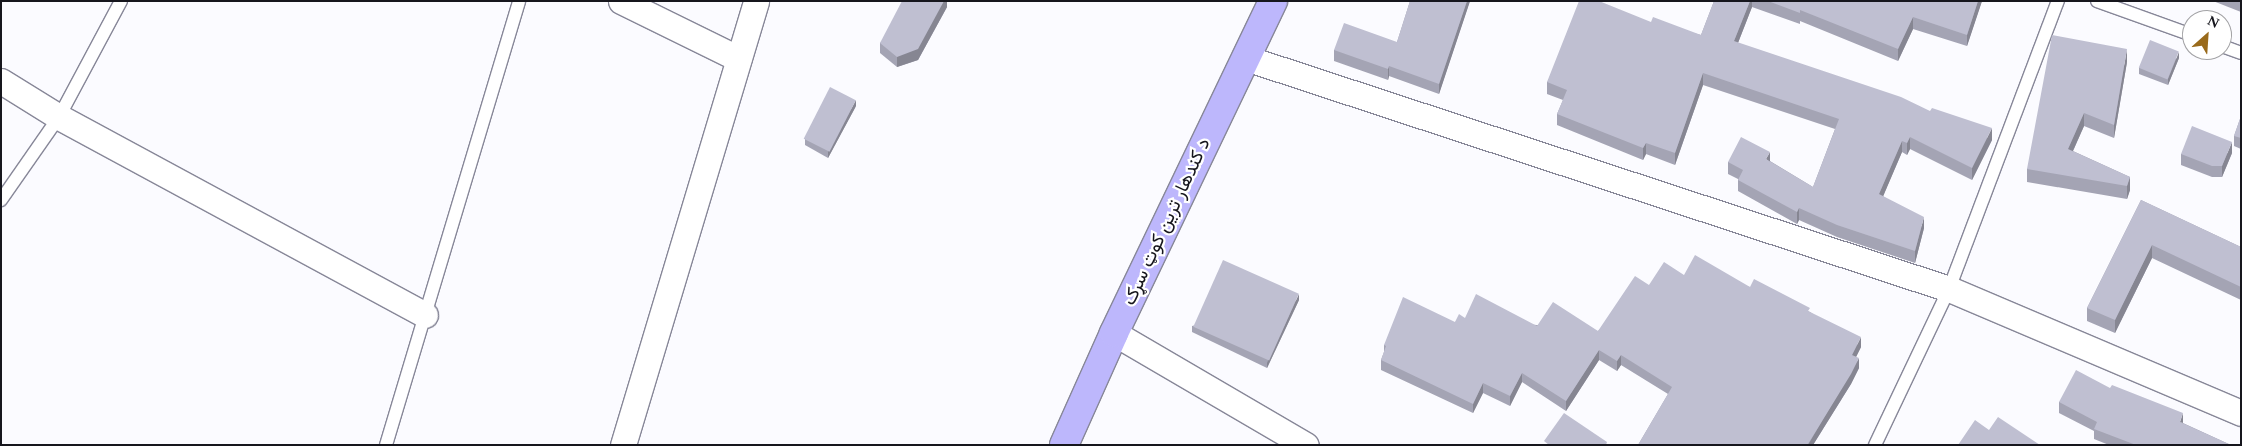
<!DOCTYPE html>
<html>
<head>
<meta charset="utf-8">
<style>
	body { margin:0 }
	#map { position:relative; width:2242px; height:446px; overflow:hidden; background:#fbfbff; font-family:Spectral,Vazirmatn,serif }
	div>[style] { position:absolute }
	.roads { filter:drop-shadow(1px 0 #878798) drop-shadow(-1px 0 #878798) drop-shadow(0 1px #878798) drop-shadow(0 -1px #878798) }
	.lane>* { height:12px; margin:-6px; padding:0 6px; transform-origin:6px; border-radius:6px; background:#fff }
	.street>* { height:25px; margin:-12.5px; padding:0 12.5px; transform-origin:12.5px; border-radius:12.5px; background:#fff }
	.primary>* { height:28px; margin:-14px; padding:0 14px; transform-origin:14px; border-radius:14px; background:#bdb7fc }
	.wall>* { inset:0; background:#a4a4b4 }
	.shaded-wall>* { inset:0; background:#868692 }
	.building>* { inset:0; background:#bfbfd1; transform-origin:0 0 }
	span { translate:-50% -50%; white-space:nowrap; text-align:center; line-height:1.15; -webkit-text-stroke:4.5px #fff; paint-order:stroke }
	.street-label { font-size:19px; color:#16161d }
	.frame { position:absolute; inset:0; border:2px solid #16161d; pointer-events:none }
	.north { position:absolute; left:2182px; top:10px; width:50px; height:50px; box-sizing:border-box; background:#fff; border:1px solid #a2a2a5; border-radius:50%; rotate:26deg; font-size:14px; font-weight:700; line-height:20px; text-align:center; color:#16161d }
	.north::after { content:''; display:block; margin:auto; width:18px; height:22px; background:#996a1b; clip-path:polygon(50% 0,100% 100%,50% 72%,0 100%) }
</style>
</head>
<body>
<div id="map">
	<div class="roads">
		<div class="lane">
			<div style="left:2097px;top:1px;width:101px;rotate:19.7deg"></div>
			<div style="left:2222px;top:46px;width:20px;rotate:20deg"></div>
			<div style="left:1px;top:200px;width:101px;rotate:-55.1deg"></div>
			<div style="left:59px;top:117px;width:132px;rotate:-61.9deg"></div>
			<div style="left:386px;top:445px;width:463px;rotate:-73.3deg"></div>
			<div style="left:1875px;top:445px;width:173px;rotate:-64.6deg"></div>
			<div style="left:1949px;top:289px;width:308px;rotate:-69.3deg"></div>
		</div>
		<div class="street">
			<div style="left:621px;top:1px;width:131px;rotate:26.2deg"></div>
			<div style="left:1246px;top:58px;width:740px;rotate:18.19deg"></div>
			<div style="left:1949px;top:289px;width:317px;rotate:23deg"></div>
			<div style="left:1px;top:81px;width:68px;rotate:31.8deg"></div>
			<div style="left:59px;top:117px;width:416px;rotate:28.4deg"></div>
			<div style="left:1114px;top:333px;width:222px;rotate:30.3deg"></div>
			<div style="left:623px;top:445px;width:463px;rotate:-73.3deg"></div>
		</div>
		<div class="primary">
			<div style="left:1064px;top:445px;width:123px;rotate:-65.9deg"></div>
			<div style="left:1114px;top:333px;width:368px;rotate:-64.4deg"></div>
		</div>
	</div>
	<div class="wall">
		<div style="clip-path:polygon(947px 1px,947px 7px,918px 60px,897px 67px,880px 53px,880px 43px)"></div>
		<div style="clip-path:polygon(1410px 1px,1470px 1px,1439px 94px,1389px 76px,1388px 80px,1334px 61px,1334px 50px,1397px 42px)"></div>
		<div style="clip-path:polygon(1714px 1px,1982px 1px,1967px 46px,1913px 29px,1898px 61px,1800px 21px,1800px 24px,1752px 7px,1738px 43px,1992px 140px,1972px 180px,1910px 149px,1907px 155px,1902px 152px,1883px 196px,1924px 228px,1915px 263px,1837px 237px,1799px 220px,1797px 224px,1738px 191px,1738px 179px,1728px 174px,1728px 162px,1770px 161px,1813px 187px,1835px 129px,1703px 85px,1675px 165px,1646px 154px,1643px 160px,1557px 125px,1557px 114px,1563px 100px,1547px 94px,1547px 82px,1651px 22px,1701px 35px)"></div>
		<div style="clip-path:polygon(2213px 1px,2241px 1px,2241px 12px)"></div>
		<div style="clip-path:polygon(2179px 58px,2168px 85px,2139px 74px,2139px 68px)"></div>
		<div style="clip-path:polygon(2127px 62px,2114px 138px,2084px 126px,2073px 151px,2130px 177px,2130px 190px,2127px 199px,2027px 182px,2027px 169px)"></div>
		<div style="clip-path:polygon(856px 106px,828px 158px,805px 145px,805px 139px)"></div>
		<div style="clip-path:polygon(2241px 116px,2241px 149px,2234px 146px,2234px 136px)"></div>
		<div style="clip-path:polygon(2232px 153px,2222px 177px,2212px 177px,2181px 165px,2181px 154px)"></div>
		<div style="clip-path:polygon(2141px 200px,2241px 247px,2241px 300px,2152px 258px,2115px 333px,2087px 321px,2087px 308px)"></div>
		<div style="clip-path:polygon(1684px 275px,1750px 287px,1810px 312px,1861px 347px,1856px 357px,1859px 368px,1851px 384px,1813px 445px,1638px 445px,1668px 394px,1621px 365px,1617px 371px,1599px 360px,1566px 411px,1522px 382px,1510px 406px,1483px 393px,1473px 413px,1381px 370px,1381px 360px,1384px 352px,1384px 345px,1455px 322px,1465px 318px,1598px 331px,1649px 285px)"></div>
		<div style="clip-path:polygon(1299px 300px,1267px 368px,1192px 332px,1192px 326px)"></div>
		<div style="clip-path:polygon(2110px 388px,2183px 423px,2231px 445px,2109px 445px,2094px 439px,2094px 431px,2059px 413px,2059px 402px)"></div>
	</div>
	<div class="shaded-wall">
		<div style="clip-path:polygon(944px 1px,947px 1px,947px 7px,918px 60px,897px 67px,897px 57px)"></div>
		<div style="clip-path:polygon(1467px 1px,1470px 1px,1439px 94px,1439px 84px)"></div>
		<div style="clip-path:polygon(1750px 1px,1752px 1px,1752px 7px,1734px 53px,1734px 41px)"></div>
		<div style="clip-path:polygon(1978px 1px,1982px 1px,1967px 46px,1967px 35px)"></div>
		<div style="clip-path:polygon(1913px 17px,1913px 29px,1898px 61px,1898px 49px)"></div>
		<div style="clip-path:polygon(2127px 49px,2127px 62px,2114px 138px,2114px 125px)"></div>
		<div style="clip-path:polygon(2179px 52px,2179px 58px,2168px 85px,2168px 79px)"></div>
		<div style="clip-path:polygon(1389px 66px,1389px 76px,1388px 80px,1388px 69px)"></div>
		<div style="clip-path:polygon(1703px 73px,1703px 85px,1675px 165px,1675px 153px)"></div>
		<div style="clip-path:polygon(856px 100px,856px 106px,828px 158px,828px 152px)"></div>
		<div style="clip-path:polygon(2084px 113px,2084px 126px,2068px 162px,2068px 149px)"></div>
		<div style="clip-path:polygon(1992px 128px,1992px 140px,1972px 180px,1972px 168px)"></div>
		<div style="clip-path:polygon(1910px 137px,1910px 149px,1907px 155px,1907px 143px)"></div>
		<div style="clip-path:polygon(1902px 141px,1902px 152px,1879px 206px,1879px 194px)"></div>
		<div style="clip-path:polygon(2232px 142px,2232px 153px,2222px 177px,2222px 166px)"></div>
		<div style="clip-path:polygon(1646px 143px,1646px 154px,1643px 160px,1643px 148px)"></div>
		<div style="clip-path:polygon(1770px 152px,1770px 164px,1766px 159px)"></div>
		<div style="clip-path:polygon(2130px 177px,2130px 190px,2127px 199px,2127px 186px)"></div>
		<div style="clip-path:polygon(1799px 208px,1799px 220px,1797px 224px,1797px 212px)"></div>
		<div style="clip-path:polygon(1924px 217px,1924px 228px,1915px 263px,1915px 251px)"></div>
		<div style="clip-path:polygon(2152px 245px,2152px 258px,2115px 333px,2115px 320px)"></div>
		<div style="clip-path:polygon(1299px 294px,1299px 300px,1267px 368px,1267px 363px)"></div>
		<div style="clip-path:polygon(1861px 337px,1861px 347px,1852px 365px,1852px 355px)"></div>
		<div style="clip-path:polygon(1599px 350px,1599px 360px,1566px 411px,1566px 401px)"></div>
		<div style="clip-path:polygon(1621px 355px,1621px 365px,1617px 371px,1617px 361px)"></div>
		<div style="clip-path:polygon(1859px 358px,1859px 368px,1851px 384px,1813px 445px,1808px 445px)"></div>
		<div style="clip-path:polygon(1522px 373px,1522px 382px,1510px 406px,1510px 396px)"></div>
		<div style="clip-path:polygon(1483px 383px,1483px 393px,1473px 413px,1473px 404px)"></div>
		<div style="clip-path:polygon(2183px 413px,2183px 423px,2180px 422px)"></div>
	</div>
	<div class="building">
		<div style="clip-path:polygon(902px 1px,944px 1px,918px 49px,897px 57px,880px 43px)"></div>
		<div style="clip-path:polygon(1410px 1px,1467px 1px,1439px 84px,1389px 66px,1388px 69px,1334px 50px,1344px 23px,1397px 42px)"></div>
		<div style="clip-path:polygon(1579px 1px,1599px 1px,1651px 22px,1653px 17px,1701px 35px,1714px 1px,1750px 1px,1734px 41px,1901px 97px,1930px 111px,1932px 108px,1992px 128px,1972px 168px,1910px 137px,1907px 143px,1902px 141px,1879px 194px,1924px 217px,1915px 251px,1837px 225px,1799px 208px,1797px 212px,1738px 180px,1743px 170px,1728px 162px,1741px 137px,1770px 152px,1766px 159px,1813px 187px,1839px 119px,1703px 73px,1675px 153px,1646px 143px,1643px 148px,1557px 114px,1567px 90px,1547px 82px)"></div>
		<div style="clip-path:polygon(1768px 1px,1978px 1px,1967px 35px,1913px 17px,1898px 49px,1800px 10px,1800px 13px)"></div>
		<div style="clip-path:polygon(2052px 35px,2127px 49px,2114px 125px,2084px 113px,2068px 149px,2130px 177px,2127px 186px,2027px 169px)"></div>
		<div style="left:2150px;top:40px;width:31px;height:30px;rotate:22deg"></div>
		<div style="left:830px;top:87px;width:29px;height:58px;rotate:27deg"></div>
		<div style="clip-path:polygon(2241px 116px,2241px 138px,2234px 136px)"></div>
		<div style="clip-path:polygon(2192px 126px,2232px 142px,2222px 166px,2212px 166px,2181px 154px)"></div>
		<div style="clip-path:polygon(2141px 200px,2241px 247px,2241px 287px,2152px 245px,2115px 320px,2087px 308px)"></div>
		<div style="clip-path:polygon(1695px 255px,1750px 287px,1754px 279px,1810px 308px,1808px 311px,1861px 337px,1852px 355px,1859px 358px,1851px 374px,1808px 444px,1809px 445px,1638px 445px,1672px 387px,1621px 355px,1617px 361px,1599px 350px,1566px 401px,1522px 373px,1510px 396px,1483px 383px,1473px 404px,1381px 360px,1386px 346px,1384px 345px,1403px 297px,1455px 322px,1459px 314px,1465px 318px,1476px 294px,1537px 326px,1553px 302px,1598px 331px,1635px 276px,1649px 285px,1664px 262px,1684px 275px)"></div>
		<div style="left:1223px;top:260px;width:83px;height:73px;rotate:24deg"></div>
		<div style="clip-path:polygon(2076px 370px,2110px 388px,2112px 385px,2183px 413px,2180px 422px,2231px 445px,2136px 445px,2094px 429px,2097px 422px,2059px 402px)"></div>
		<div style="clip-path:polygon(1564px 413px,1607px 442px,1606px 445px,1549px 445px,1544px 441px)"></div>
		<div style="clip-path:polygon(1998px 417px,2040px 445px,1958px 445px,1975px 420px,1989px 430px)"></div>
	</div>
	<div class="street-label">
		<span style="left:1167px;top:222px;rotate:-65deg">د کندهار ترين کوټ سړک</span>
	</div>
	<div class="frame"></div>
	<div class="north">N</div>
</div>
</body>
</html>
